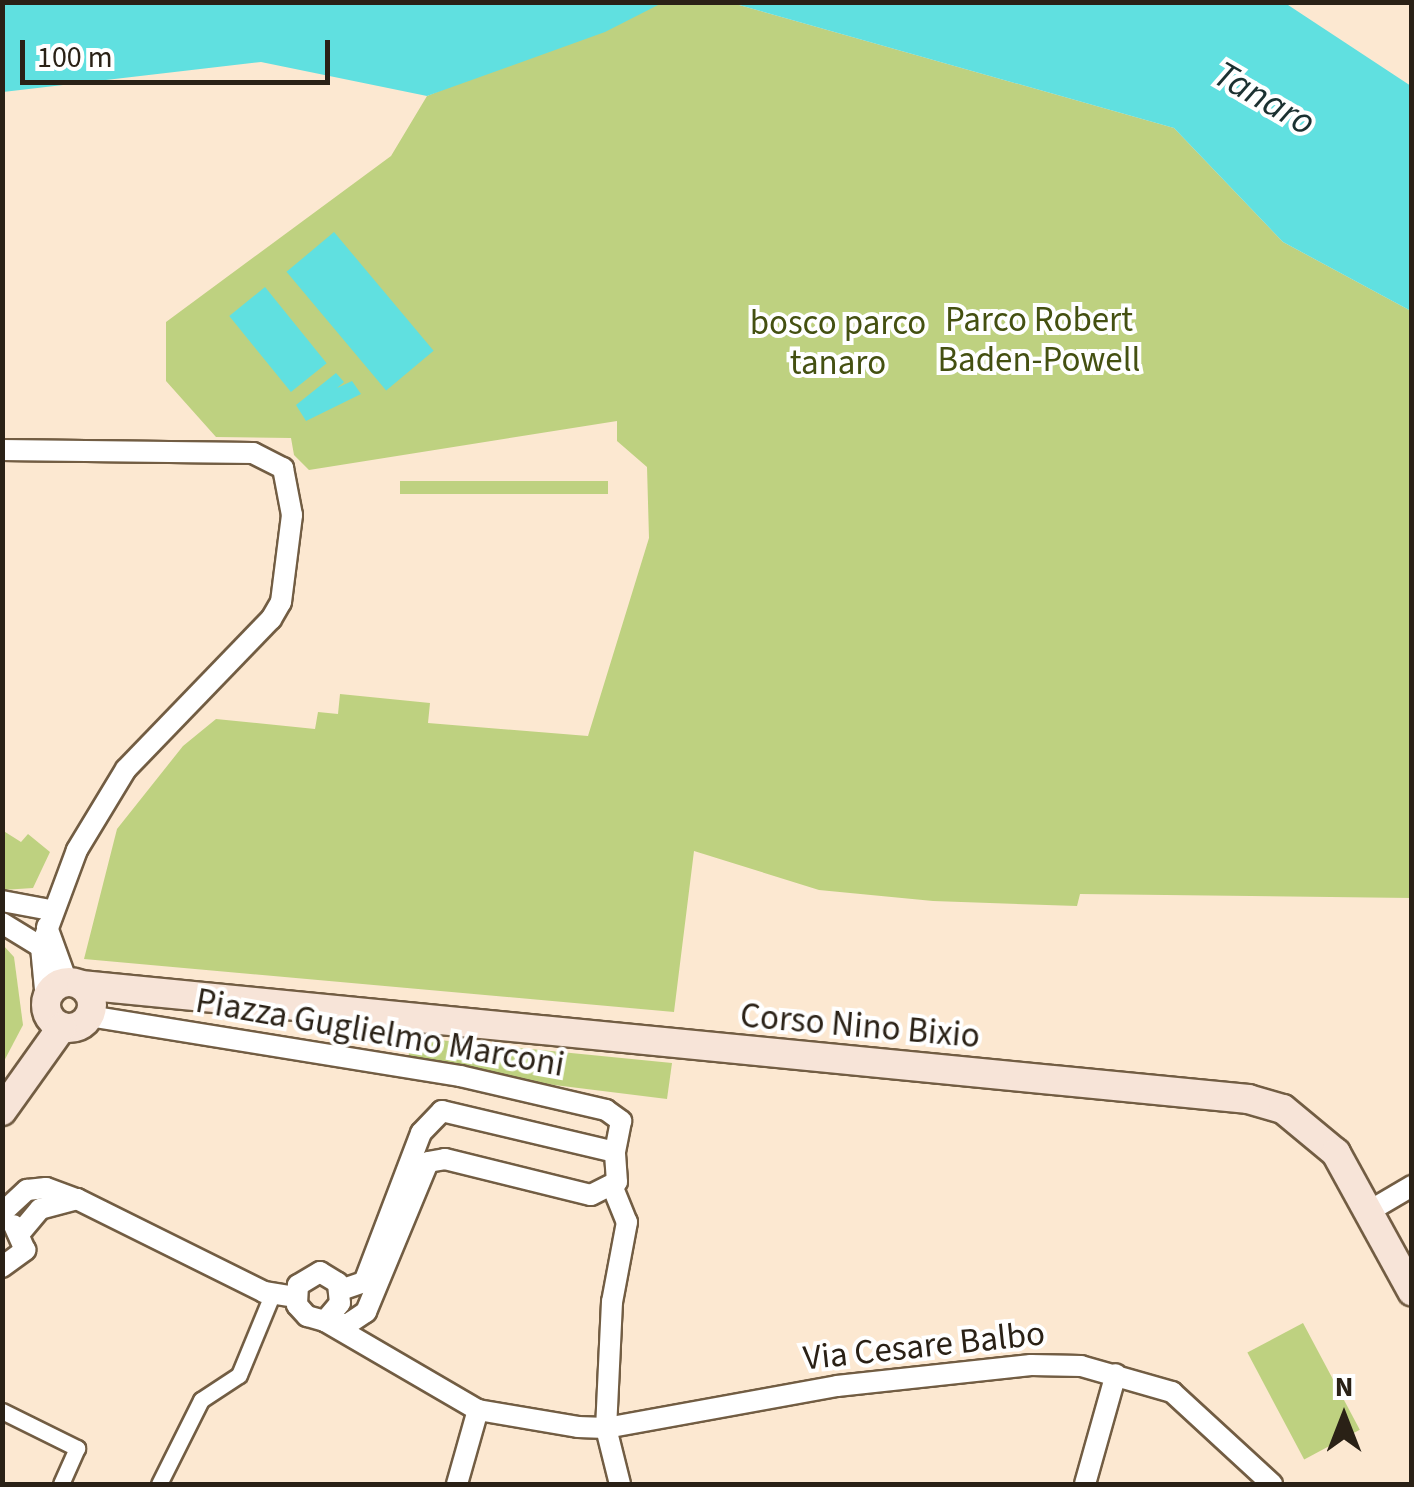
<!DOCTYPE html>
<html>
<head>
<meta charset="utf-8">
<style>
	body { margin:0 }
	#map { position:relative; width:1414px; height:1487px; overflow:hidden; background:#fce8d1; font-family:"Source Sans 3",sans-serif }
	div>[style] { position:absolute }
	.green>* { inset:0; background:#bed180; transform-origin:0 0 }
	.water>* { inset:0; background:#60e0e0; transform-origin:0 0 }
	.roads { filter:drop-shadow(2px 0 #725d43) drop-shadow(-2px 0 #725d43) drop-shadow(0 2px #725d43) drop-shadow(0 -2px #725d43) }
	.pedestrian>* { height:15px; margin:-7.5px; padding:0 7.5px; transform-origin:7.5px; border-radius:7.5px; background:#fff }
	.minor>* { height:20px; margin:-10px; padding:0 10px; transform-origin:10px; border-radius:10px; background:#fff }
	.secondary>* { height:28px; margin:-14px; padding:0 14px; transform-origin:14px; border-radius:14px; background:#f7e4d8 }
	.secondary>.ring { margin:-14px; padding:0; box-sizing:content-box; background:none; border:28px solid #f7e4d8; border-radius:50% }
	span { translate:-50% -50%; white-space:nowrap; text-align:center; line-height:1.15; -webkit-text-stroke:8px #fff; paint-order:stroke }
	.park-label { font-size:35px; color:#445011 }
	.street-label { font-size:35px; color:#2a2116 }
	.water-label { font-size:38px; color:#1b3131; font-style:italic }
	.frame { position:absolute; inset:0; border:5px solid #2a2116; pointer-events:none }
	.north { position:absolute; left:1294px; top:1367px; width:100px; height:100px; -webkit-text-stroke:8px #fff; paint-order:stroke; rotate:0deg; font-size:28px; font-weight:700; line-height:40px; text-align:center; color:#2a2116 }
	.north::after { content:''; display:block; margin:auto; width:35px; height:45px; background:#2a2116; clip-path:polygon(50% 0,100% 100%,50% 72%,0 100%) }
	.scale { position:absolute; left:20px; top:40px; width:310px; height:45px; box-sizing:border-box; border:5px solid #2a2116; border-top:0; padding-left:12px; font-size:30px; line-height:35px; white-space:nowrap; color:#2a2116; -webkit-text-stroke:8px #fff; paint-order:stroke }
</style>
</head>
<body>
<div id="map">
	<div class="green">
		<div style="clip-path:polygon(655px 3px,732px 3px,1174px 128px,1283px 242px,1411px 311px,1411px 898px,1080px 894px,1077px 906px,933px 901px,819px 890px,694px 851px,674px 1012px,84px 959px,117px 829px,183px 746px,216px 719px,315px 729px,318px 712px,338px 714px,340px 694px,430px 703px,428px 723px,588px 736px,649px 538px,647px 467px,617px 441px,617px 421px,309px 470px,294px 455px,291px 438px,216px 437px,166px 381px,166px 322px,391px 156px,427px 96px)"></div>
		<div style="left:608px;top:481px;width:13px;height:208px;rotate:90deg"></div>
		<div style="clip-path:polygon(2px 830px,21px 842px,28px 834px,50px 852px,33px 888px,3px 890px)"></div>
		<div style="clip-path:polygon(3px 945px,14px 957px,23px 1025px,3px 1063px)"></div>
		<div style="clip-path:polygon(408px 1037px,672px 1063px,667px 1099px,459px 1073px,409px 1056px)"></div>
		<div style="left:1303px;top:1323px;width:121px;height:63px;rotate:62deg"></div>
	</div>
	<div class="water">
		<div style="clip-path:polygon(3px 2px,662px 2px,662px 3px,605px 32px,427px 96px,261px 62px,3px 92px)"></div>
		<div style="clip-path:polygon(732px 3px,1285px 3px,1411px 86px,1411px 311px,1283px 242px,1174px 128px)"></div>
		<div style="left:334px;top:232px;width:155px;height:62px;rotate:50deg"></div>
		<div style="left:265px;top:287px;width:98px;height:46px;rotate:51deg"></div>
		<div style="clip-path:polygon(336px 373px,344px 382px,337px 388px,352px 381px,361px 394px,306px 421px,296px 405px)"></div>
	</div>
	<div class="roads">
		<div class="pedestrian">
			<div style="left:2px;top:1411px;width:84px;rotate:26.3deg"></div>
			<div style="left:77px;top:1448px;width:39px;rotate:114deg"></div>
			<div style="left:159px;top:1484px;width:94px;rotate:-63.4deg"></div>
			<div style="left:201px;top:1400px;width:45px;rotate:-33.3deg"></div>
			<div style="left:239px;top:1375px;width:87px;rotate:-67.6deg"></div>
		</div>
		<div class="minor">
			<div style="left:2px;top:450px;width:251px;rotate:0.7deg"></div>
			<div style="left:253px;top:453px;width:34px;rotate:27deg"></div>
			<div style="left:283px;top:468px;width:48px;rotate:79.2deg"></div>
			<div style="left:292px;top:515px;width:88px;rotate:97.2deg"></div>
			<div style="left:281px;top:602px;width:20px;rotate:120deg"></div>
			<div style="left:271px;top:619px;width:209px;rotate:134deg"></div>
			<div style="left:126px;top:769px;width:95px;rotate:121.2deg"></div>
			<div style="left:77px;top:850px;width:103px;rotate:110.4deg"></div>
			<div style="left:41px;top:947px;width:53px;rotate:84.6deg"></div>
			<div style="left:2px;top:901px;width:49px;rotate:10.6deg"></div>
			<div style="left:2px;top:923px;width:46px;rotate:31.6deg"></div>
			<div style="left:47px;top:927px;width:59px;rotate:70deg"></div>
			<div style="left:89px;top:1016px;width:376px;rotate:9.2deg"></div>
			<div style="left:460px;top:1076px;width:150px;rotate:13.1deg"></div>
			<div style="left:606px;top:1110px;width:19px;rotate:36deg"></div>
			<div style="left:621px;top:1121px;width:32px;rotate:101deg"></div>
			<div style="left:615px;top:1152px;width:178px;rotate:-166.7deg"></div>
			<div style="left:442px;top:1111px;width:30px;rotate:134deg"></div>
			<div style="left:421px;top:1133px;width:160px;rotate:110.9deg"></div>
			<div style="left:364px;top:1282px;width:24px;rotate:161deg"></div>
			<div style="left:613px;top:1188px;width:37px;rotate:68deg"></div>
			<div style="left:627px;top:1222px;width:81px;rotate:100.6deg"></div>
			<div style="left:612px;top:1302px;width:126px;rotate:92.7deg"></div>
			<div style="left:606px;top:1428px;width:58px;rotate:76deg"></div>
			<div style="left:77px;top:1199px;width:209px;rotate:26.4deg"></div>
			<div style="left:264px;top:1292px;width:31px;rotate:9deg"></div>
			<div style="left:1371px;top:1210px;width:48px;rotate:-30.3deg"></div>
			<div style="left:2px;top:1213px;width:34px;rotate:-43deg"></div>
			<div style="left:27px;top:1190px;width:19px;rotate:-6deg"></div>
			<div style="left:46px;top:1188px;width:33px;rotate:20deg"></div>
			<div style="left:77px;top:1199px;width:38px;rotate:165deg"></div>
			<div style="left:40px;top:1209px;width:30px;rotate:130deg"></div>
			<div style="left:2px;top:1267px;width:29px;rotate:-36deg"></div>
			<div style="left:25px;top:1250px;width:27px;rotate:-114deg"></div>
			<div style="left:325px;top:1321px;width:177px;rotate:30.2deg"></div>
			<div style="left:478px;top:1410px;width:101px;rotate:9.6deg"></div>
			<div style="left:578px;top:1427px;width:28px;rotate:2deg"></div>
			<div style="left:606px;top:1428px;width:235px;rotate:-10.3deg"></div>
			<div style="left:837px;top:1386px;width:195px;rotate:-6.2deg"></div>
			<div style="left:1031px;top:1365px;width:50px;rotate:1.1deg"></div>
			<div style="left:1081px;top:1366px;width:95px;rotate:15.9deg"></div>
			<div style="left:1172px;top:1392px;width:136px;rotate:42.6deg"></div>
			<div style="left:325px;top:1321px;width:23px;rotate:-50deg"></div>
			<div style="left:340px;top:1303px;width:20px;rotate:-96deg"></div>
			<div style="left:338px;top:1283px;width:21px;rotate:-149deg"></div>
			<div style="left:320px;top:1272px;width:26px;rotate:149deg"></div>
			<div style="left:298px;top:1285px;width:20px;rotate:93deg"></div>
			<div style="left:297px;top:1305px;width:15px;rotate:48deg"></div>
			<div style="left:307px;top:1316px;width:19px;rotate:16deg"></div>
			<div style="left:325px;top:1321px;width:11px;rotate:15deg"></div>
			<div style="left:336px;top:1324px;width:12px"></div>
			<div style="left:348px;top:1324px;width:22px;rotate:-34deg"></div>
			<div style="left:366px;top:1312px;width:162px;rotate:-67.5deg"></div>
			<div style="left:428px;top:1162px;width:17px;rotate:-10deg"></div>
			<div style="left:445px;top:1159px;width:150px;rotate:13.9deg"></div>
			<div style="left:591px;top:1195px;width:29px;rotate:-27deg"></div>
			<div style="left:617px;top:1182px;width:30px;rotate:-94deg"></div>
			<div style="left:457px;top:1484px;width:77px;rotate:-74.2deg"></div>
			<div style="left:1085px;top:1484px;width:114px;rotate:-74.3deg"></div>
		</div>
		<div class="secondary">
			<div class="ring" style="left:46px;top:982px;width:18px;height:18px"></div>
			<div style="left:81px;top:985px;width:1173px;rotate:5.58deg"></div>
			<div style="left:1248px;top:1099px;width:36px;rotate:16deg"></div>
			<div style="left:1283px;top:1109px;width:69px;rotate:39.7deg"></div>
			<div style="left:1336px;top:1153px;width:158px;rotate:61.2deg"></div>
			<div style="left:2px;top:1111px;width:103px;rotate:-54.5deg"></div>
		</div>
	</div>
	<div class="park-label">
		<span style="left:1039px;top:340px">Parco Robert<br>Baden-Powell</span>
		<span style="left:838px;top:343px">bosco parco<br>tanaro</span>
	</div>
	<div class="street-label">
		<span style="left:860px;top:1026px;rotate:5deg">Corso Nino Bixio</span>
		<span style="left:380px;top:1033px;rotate:10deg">Piazza Guglielmo Marconi</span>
		<span style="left:924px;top:1346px;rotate:-6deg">Via Cesare Balbo</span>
	</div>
	<div class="water-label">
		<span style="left:1264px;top:99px;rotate:30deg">Tanaro</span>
	</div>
	<div class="frame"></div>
	<div class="north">N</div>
	<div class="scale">100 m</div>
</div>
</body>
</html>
